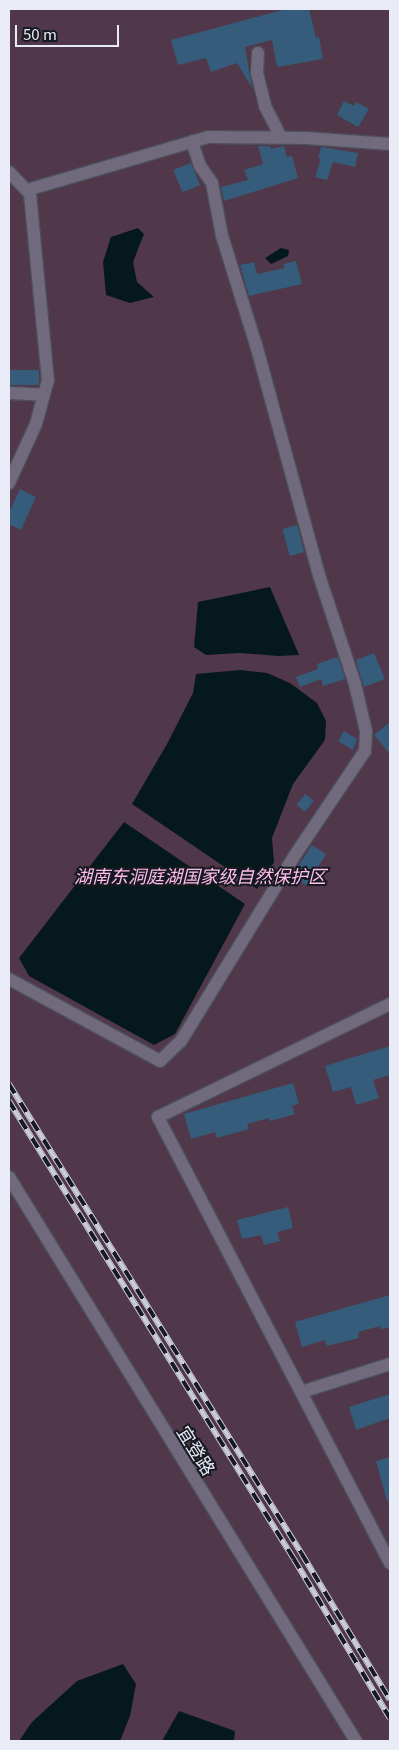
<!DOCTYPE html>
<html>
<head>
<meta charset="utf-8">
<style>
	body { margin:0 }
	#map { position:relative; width:399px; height:1750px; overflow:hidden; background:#2e3240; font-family:Georgia,"Noto Sans SC",serif }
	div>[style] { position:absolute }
	.green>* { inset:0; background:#51374a; transform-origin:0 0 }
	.water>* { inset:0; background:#05191d }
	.building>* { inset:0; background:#355d7b; transform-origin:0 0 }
	.roads { filter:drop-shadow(1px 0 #4c505d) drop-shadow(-1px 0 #4c505d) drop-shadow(0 1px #4c505d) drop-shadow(0 -1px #4c505d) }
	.minor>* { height:12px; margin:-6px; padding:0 6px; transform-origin:6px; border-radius:6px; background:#71697c }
	.tertiary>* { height:12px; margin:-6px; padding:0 6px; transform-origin:6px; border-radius:6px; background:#71697c }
	.rail>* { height:5.5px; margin-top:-2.75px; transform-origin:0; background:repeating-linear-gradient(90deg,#181a21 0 11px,#cacdd8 0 22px); box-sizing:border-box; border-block:1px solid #cacdd8 }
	span { translate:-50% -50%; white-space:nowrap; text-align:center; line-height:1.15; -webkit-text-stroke:4px #181a21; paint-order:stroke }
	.park-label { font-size:18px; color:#ffbdee; font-style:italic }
	.street-label { font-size:18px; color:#e9ecf6 }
	.frame { position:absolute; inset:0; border:10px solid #e9ecf6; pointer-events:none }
	.scale { position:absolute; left:15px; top:25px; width:104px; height:22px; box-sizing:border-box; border:2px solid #e9ecf6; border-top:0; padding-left:6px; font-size:15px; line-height:18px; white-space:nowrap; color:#e9ecf6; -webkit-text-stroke:4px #181a21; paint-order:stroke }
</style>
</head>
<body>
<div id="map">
	<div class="green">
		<div style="left:9px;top:9px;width:381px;height:1732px"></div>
	</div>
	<div class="water">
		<div style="clip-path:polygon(138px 228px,144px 234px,133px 262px,137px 282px,154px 297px,130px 303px,106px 295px,103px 262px,111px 237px)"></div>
		<div style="clip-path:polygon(281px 248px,289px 250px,288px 256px,271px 264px,265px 258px)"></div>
		<div style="clip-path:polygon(270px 587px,299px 655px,278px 656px,240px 653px,206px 655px,194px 647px,198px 602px)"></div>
		<div style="clip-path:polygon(240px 670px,267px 673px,290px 683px,317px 703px,326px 721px,325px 740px,293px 784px,272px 838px,274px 862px,257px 889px,132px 804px,167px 744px,193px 693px,196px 674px)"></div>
		<div style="clip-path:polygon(124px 822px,245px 904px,175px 1034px,154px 1045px,29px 976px,19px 958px)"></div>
		<div style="clip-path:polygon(123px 1664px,136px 1684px,130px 1716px,120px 1741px,19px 1741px,32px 1722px,77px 1681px)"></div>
		<div style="clip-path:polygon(179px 1711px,235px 1731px,234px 1741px,162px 1741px)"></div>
	</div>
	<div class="building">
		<div style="clip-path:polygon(286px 9px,309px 9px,316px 38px,319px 37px,323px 59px,277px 67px,272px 40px,245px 47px,252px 88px,237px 63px,211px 72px,206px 58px,178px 65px,171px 40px)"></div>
		<div style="clip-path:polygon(344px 101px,354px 106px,356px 102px,369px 109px,358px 127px,337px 115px)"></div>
		<div style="clip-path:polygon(258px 146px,270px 146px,271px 149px,284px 146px,287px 157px,292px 156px,298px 178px,224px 201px,221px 187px,248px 180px,244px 170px,263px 164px)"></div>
		<div style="clip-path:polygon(321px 147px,358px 153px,355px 167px,333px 162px,327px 180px,315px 177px,321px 159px,318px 159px)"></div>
		<div style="left:191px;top:163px;width:24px;height:19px;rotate:68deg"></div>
		<div style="clip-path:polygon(296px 261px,302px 284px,249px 296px,240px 265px,254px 262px,257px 274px,285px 268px,283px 264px)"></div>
		<div style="left:9px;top:370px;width:30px;height:15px"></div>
		<div style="clip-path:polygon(20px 489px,36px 497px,21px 530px,9px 524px,9px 513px)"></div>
		<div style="left:297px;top:525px;width:28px;height:15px;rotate:75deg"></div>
		<div style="clip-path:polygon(374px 653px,385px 679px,364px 687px,356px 660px)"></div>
		<div style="clip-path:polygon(338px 657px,345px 679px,323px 686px,321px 679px,300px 687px,296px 677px,318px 669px,317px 664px)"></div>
		<div style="clip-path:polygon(390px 722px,390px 754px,374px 735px)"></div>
		<div style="clip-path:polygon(344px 731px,357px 739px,353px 750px,338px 741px)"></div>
		<div style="left:305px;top:794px;width:11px;height:14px;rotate:38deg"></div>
		<div style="left:312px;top:845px;width:17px;height:37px;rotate:33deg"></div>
		<div style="clip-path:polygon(390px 1046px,390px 1075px,373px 1080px,379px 1098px,356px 1105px,351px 1087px,333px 1092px,325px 1066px)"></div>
		<div style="clip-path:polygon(293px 1083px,299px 1104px,292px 1106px,295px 1114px,270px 1121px,269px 1118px,247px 1124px,249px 1129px,217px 1138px,215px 1132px,191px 1139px,184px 1114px)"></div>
		<div style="clip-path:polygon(288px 1207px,293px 1228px,277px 1232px,280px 1241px,264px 1245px,261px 1235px,242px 1239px,237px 1220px)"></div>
		<div style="clip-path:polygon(390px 1295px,390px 1327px,381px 1329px,380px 1326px,358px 1332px,359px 1338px,327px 1346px,325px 1340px,302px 1347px,295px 1322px)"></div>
		<div style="clip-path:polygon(390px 1394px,390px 1418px,356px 1430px,349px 1407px)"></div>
		<div style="clip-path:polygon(390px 1457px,390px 1500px,387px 1501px,376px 1461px)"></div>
	</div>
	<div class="roads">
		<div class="minor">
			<div style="left:258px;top:53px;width:20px;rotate:93deg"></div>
			<div style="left:257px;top:73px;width:34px;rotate:76deg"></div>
			<div style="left:265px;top:106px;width:35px;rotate:63deg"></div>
			<div style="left:9px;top:172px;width:30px;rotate:46deg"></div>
			<div style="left:30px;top:194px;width:187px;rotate:84.5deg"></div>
			<div style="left:48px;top:380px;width:46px;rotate:105.3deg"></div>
			<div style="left:36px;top:424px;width:65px;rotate:114.6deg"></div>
			<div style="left:27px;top:190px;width:189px;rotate:-16.3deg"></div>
			<div style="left:208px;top:137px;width:98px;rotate:0.6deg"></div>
			<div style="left:306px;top:138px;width:84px;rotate:4.1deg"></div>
			<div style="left:9px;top:393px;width:35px;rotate:3deg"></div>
			<div style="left:9px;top:979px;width:172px;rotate:28.5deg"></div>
			<div style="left:160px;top:1061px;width:29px;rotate:-44deg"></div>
			<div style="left:181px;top:1041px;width:215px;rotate:-58.5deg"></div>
			<div style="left:293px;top:858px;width:129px;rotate:-56.1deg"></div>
			<div style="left:365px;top:751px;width:20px;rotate:-87deg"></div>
			<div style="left:366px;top:731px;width:48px;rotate:-103.2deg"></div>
			<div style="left:355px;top:684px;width:115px;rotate:-108.3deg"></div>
			<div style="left:319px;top:575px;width:238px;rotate:-105.3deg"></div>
			<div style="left:256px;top:345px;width:114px;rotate:-107.3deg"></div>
			<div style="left:222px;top:236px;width:54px;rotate:-100.7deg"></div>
			<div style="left:212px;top:183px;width:21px;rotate:-125deg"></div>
			<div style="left:200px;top:166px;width:26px;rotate:-108deg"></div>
			<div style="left:390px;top:1364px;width:93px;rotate:162.5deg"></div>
			<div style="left:301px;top:1392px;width:193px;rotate:62.5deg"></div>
			<div style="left:301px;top:1392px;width:310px;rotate:-117.5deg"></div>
			<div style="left:158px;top:1117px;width:258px;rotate:-26deg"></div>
		</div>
		<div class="tertiary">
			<div style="left:9px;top:1177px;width:662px;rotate:58.4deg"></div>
		</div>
	</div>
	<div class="rail">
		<div style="left:9px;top:1084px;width:554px;rotate:58.06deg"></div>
		<div style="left:302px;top:1554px;width:170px;rotate:58.9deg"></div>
		<div style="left:9px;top:1101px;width:539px;rotate:58.11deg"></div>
		<div style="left:294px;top:1559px;width:186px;rotate:58.9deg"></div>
	</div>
	<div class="park-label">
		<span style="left:200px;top:875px">湖南东洞庭湖国家级自然保护区</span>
	</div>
	<div class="street-label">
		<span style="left:197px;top:1450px;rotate:58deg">宜登路</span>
	</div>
	<div class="frame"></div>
	<div class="scale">50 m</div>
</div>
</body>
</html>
